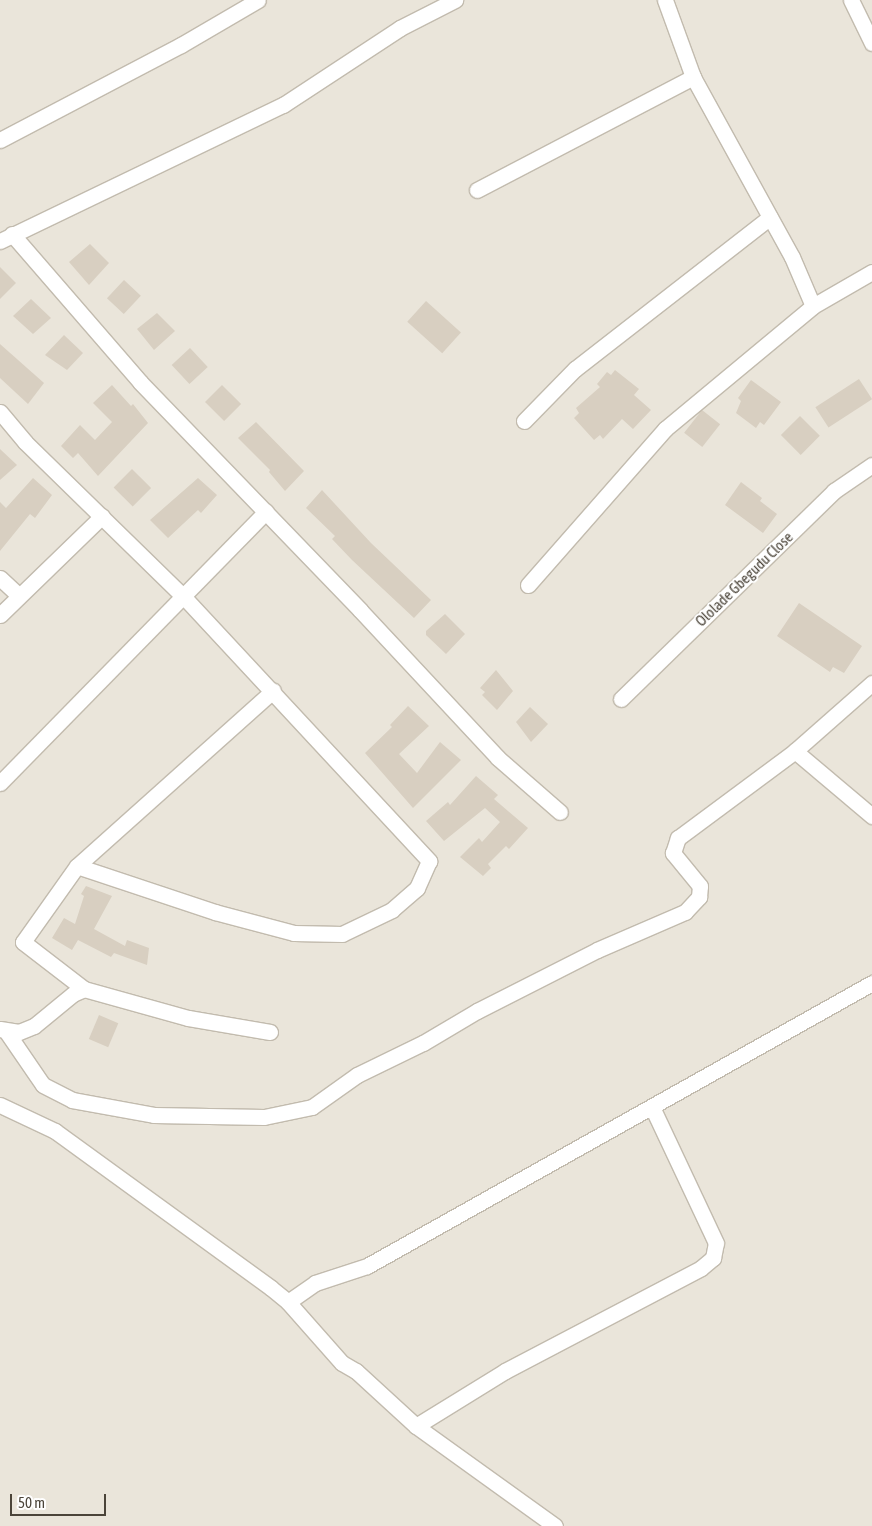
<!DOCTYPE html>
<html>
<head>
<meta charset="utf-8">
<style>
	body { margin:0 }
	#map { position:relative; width:872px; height:1526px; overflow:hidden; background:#f6f3ec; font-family:"Asap Condensed",sans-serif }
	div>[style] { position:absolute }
	.residential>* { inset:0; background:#eae5da; transform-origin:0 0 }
	.building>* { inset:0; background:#d8cfc1; transform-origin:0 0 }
	.roads { filter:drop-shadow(1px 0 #c2bbae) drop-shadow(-1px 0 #c2bbae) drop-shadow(0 1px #c2bbae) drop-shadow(0 -1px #c2bbae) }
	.minor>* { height:15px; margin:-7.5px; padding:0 7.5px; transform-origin:7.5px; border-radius:7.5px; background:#fff }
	span { translate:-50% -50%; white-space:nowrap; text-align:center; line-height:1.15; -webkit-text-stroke:4px #fff; paint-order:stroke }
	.street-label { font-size:15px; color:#4b4439 }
	.scale { position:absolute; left:10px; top:1494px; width:96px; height:22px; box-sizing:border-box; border:2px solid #4b4439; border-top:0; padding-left:6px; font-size:15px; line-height:18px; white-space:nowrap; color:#4b4439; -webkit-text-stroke:4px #fff; paint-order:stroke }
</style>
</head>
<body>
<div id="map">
	<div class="residential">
		<div style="left:0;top:0;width:872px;height:1526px"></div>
	</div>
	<div class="building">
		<div style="clip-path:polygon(90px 244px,109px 263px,89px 285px,69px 262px)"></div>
		<div style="clip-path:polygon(0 267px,16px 283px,0 299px)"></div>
		<div style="left:124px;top:280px;width:23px;height:25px;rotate:43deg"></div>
		<div style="clip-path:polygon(31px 299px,51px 318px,33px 334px,13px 316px)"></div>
		<div style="left:426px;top:301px;width:47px;height:28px;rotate:42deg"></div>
		<div style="clip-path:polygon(157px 313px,175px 331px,154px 350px,137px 329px)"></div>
		<div style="clip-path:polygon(64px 335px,83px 353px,67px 370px,45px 355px)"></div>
		<div style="clip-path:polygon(0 344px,44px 383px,28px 404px,0 378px)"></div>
		<div style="left:190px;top:348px;width:26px;height:25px;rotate:47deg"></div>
		<div style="clip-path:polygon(615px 370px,639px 389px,634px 395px,651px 410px,633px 429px,622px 419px,603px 439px,600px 435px,594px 440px,574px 418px,579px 413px,576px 408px,600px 387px,597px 384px,607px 372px,611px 375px)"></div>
		<div style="left:859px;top:379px;width:24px;height:52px;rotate:57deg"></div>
		<div style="clip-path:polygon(751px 380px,781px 402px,764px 425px,760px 422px,756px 428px,736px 413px,741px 401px,738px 398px)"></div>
		<div style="clip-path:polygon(112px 385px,131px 406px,133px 404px,148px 423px,98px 476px,78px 453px,73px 458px,61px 446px,80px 425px,95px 440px,112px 422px,93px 403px)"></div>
		<div style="left:222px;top:385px;width:27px;height:24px;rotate:45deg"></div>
		<div style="left:702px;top:410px;width:23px;height:29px;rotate:38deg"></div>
		<div style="left:800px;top:416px;width:28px;height:27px;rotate:45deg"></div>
		<div style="clip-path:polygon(256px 422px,304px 471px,285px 491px,269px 472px,270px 470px,238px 438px)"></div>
		<div style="clip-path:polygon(0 449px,17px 465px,0 480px)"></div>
		<div style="left:132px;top:469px;width:27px;height:26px;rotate:45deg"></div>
		<div style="clip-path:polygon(33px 478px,52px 495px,35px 518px,30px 514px,0 551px,0 502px,6px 508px)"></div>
		<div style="clip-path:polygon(198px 478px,217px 495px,201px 513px,198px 510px,168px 538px,150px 520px)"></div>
		<div style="clip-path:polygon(741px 482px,762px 498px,760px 501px,777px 514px,763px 533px,725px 505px)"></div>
		<div style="clip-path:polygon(322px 490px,371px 543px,431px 600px,414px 618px,352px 560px,332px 539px,335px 536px,306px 508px)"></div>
		<div style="clip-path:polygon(799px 603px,862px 646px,844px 673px,833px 667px,830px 672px,777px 636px)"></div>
		<div style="clip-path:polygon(445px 614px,465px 634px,446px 654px,426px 635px,426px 631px)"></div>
		<div style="clip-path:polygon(496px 670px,513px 691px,497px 710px,482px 695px,485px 692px,480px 688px)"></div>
		<div style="clip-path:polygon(408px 706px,429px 726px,399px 754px,417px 773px,440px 742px,461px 760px,413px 808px,365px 753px,392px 727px,390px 725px)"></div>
		<div style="clip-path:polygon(530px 707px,548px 724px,531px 742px,516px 722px)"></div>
		<div style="clip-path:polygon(476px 776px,498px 795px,494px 799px,528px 828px,509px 849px,506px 846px,488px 864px,491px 868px,483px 876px,460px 857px,479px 838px,482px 842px,500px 822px,485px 808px,444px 841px,426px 821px,448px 802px,450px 805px)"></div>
		<div style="clip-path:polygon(86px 886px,112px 896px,94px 929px,125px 946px,127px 940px,149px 948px,147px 965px,114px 953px,111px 957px,78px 940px,72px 950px,52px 938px,64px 918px,75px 924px,84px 896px,81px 894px)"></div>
		<div style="left:99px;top:1015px;width:21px;height:26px;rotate:23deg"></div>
	</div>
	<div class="roads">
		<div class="minor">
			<div style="left:851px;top:0;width:48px;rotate:64deg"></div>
			<div style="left:693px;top:77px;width:205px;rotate:61.2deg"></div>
			<div style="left:792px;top:257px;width:53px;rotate:66.8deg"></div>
			<div style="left:0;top:140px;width:204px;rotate:-27.7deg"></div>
			<div style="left:181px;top:45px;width:89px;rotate:-30.3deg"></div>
			<div style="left:477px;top:190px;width:244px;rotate:-27.6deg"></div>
			<div style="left:693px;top:77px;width:82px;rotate:-110deg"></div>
			<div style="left:12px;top:234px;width:196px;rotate:49.1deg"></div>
			<div style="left:140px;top:382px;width:317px;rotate:46deg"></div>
			<div style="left:360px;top:610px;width:202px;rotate:47deg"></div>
			<div style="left:498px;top:758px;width:82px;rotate:41.1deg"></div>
			<div style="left:0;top:241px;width:314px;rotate:-25.7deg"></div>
			<div style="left:283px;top:105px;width:140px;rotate:-33.3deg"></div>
			<div style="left:400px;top:28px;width:62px;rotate:-27deg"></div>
			<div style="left:0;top:412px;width:39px;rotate:50deg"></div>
			<div style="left:25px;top:442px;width:221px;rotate:44.3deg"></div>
			<div style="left:183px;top:596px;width:362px;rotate:47.1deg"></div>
			<div style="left:429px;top:861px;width:30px;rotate:114deg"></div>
			<div style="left:417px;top:888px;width:33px;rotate:139deg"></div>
			<div style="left:392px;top:910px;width:55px;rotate:154.4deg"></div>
			<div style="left:342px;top:934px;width:48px;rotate:-178.8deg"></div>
			<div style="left:294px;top:933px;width:82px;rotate:-165.1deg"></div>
			<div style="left:215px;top:912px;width:145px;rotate:-161.6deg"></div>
			<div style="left:524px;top:421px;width:73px;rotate:-45.6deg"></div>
			<div style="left:575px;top:369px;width:247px;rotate:-37.9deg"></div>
			<div style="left:0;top:578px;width:26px;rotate:43deg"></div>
			<div style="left:528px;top:585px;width:208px;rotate:-48.7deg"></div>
			<div style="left:665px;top:429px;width:192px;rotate:-39.7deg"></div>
			<div style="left:813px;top:306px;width:68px;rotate:-30deg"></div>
			<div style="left:0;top:615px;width:142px;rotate:-44.1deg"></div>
			<div style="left:621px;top:699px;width:298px;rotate:-44.3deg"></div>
			<div style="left:834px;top:491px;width:46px;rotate:-34.4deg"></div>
			<div style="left:795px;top:751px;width:101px;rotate:40.2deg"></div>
			<div style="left:0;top:783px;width:380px;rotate:-45.6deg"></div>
			<div style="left:0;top:1029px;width:19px;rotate:9deg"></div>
			<div style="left:19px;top:1032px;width:16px;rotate:-22deg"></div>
			<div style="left:34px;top:1026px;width:50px;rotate:-39.4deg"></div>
			<div style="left:73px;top:994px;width:12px;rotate:-24deg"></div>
			<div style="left:6px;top:1031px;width:65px;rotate:55.6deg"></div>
			<div style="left:43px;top:1085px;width:33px;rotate:27deg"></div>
			<div style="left:72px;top:1100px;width:83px;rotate:10.4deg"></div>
			<div style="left:154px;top:1115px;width:110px;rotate:1deg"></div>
			<div style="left:264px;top:1117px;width:49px;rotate:-11.8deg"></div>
			<div style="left:312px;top:1107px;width:55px;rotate:-35.4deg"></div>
			<div style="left:357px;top:1075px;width:73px;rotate:-25.9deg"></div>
			<div style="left:423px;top:1043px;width:63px;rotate:-30.7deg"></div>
			<div style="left:477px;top:1011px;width:135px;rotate:-26.9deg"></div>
			<div style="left:597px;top:950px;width:96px;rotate:-23.4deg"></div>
			<div style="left:685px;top:912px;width:21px;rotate:-47deg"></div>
			<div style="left:699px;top:897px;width:11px;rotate:-85deg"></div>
			<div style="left:700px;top:886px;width:43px;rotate:-129.3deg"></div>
			<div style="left:673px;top:853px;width:16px;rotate:-72deg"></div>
			<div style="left:678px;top:838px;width:146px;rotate:-36.6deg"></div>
			<div style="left:795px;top:751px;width:103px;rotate:-41.4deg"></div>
			<div style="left:270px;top:1032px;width:83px;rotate:-170.3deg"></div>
			<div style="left:188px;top:1018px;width:108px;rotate:-164.4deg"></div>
			<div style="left:84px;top:989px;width:77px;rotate:-142.4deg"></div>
			<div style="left:23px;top:942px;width:93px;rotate:-54.6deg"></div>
			<div style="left:77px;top:866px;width:263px;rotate:-41.8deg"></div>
			<div style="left:0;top:1105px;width:61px;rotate:25.3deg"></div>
			<div style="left:55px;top:1131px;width:267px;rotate:36deg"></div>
			<div style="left:271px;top:1288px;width:22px;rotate:39deg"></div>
			<div style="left:288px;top:1302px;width:81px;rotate:48.5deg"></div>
			<div style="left:342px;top:1363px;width:16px;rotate:30deg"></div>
			<div style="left:356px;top:1371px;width:81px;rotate:42.5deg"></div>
			<div style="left:416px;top:1426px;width:171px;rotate:35.7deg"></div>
			<div style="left:288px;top:1302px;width:33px;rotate:-35deg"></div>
			<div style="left:315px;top:1283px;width:55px;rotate:-18.1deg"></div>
			<div style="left:367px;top:1266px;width:579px;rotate:-29.27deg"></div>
			<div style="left:416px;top:1426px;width:105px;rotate:-31.7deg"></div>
			<div style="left:505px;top:1371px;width:221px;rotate:-27.7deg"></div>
			<div style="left:701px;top:1268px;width:16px;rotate:-40deg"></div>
			<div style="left:713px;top:1258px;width:15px;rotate:-79deg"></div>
			<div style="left:716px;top:1243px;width:148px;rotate:-115.2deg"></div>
		</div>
	</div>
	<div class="street-label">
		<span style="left:744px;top:579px;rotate:-44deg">Ololade Gbegudu Close</span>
	</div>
	<div class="scale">50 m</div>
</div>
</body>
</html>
